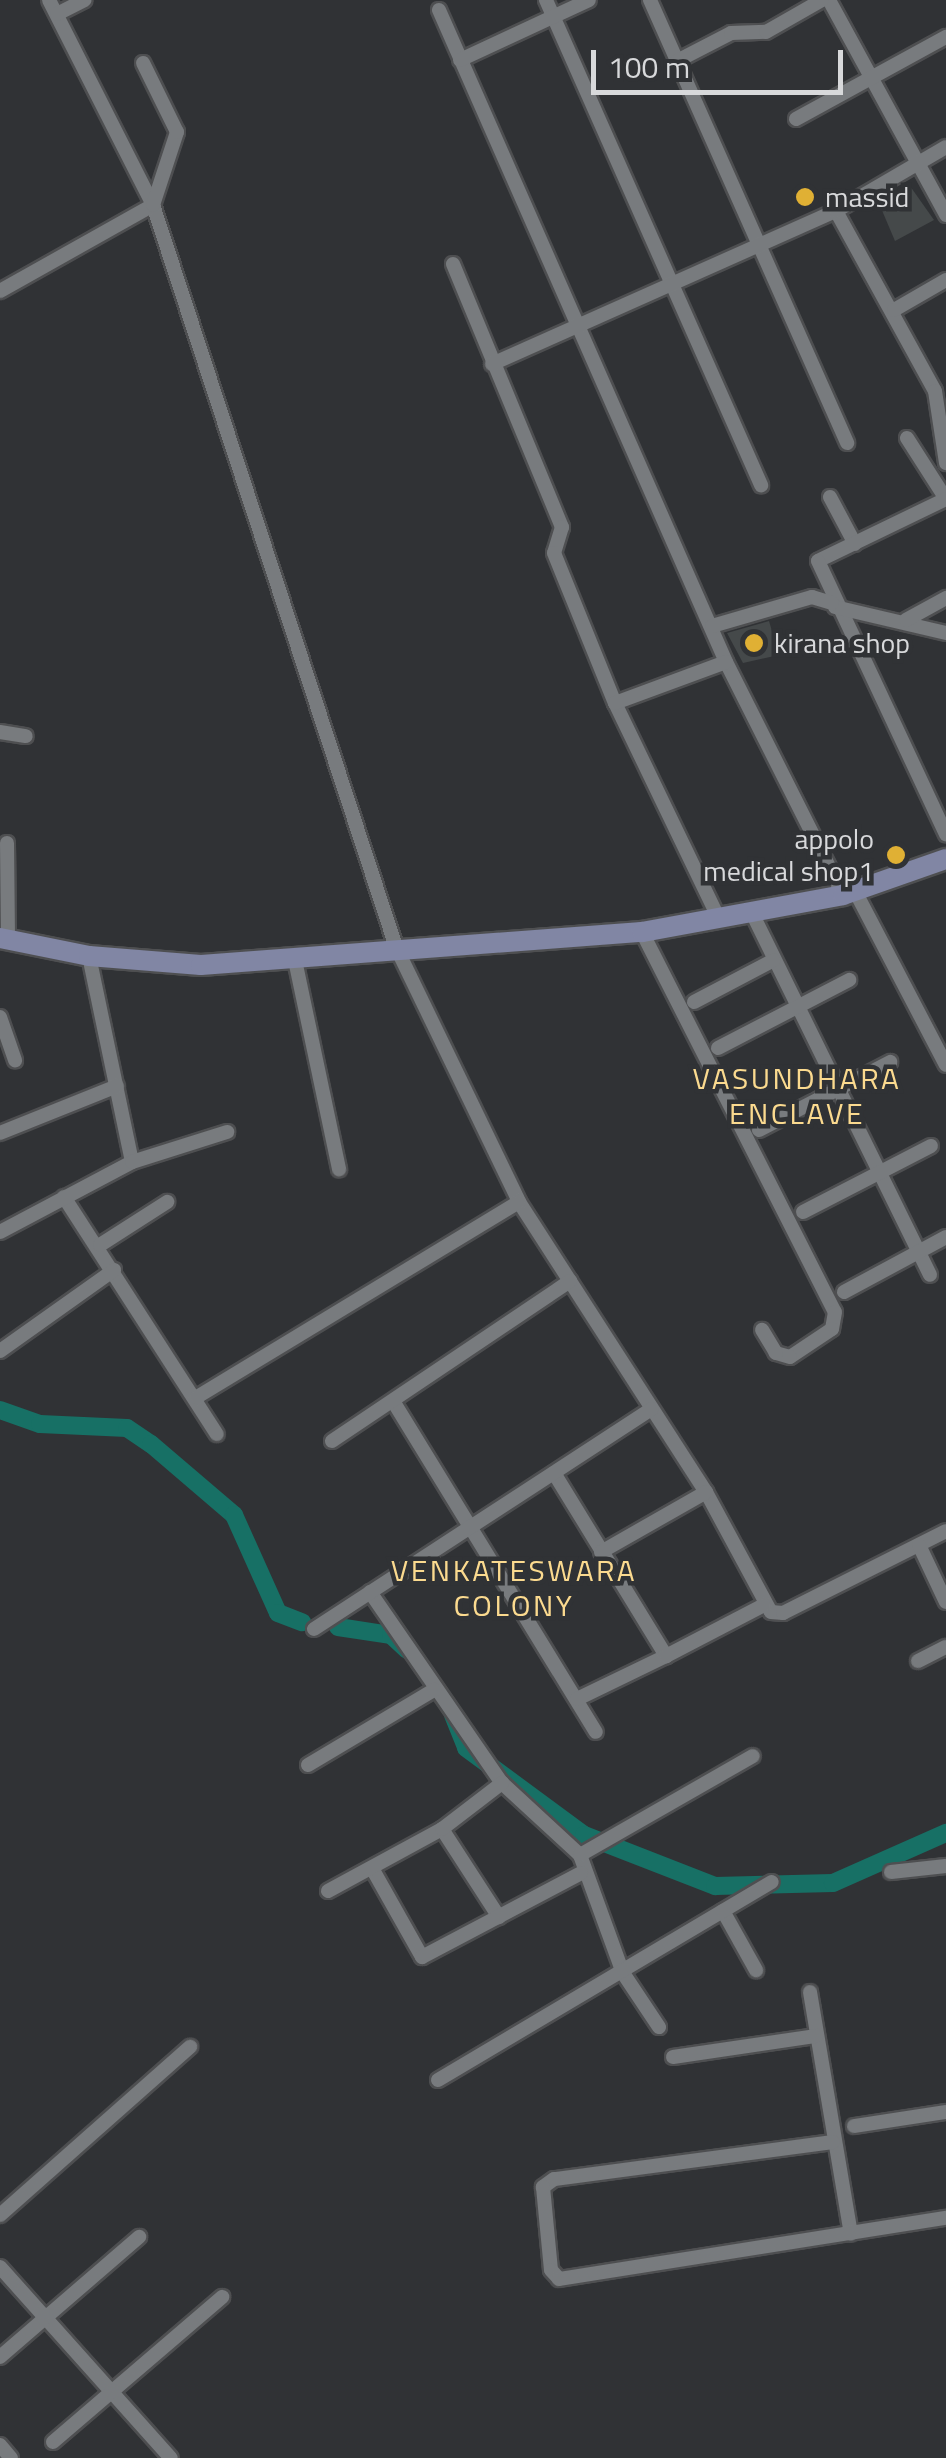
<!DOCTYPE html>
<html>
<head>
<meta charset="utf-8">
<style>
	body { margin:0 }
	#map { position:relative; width:946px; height:2458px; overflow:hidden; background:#303235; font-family:"Titillium Web",sans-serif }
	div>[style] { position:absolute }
	.canal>* { height:18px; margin:-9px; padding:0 9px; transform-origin:9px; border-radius:9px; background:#177065 }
	.building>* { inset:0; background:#45494a }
	.roads { filter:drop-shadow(2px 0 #4e4f51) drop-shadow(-2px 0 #4e4f51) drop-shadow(0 2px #4e4f51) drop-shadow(0 -2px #4e4f51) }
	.street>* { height:14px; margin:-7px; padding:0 7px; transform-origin:7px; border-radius:7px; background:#787b7e }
	.secondary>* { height:20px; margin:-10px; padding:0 10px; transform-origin:10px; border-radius:10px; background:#8186a4 }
	.dots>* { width:28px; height:28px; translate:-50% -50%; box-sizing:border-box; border:5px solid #303235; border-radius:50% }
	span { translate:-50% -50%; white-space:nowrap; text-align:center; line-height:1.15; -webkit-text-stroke:9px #303235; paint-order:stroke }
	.poi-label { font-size:28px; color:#d8d9db }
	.left { translate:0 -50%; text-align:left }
	.right { translate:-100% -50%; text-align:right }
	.neighbourhood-label { font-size:30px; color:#fbda8f; letter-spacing:2.5px }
	.scale { position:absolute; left:591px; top:50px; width:252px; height:45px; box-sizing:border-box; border:5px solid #d8d9db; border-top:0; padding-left:12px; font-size:30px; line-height:35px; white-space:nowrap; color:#d8d9db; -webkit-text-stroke:8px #303235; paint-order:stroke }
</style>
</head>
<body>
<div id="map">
	<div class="canal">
		<div style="left:0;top:1410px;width:42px;rotate:19.3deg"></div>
		<div style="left:40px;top:1424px;width:87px;rotate:2.6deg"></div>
		<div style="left:127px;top:1428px;width:29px;rotate:34deg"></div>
		<div style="left:151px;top:1444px;width:109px;rotate:40.5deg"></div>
		<div style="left:234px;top:1515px;width:107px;rotate:65.8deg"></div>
		<div style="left:278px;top:1613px;width:26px;rotate:21deg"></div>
		<div style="left:338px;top:1627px;width:54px;rotate:8.6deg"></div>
		<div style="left:391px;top:1635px;width:22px;rotate:43deg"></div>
		<div style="left:453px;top:1715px;width:35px;rotate:68deg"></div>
		<div style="left:466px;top:1748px;width:147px;rotate:36.4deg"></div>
		<div style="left:584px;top:1835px;width:141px;rotate:21.3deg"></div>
		<div style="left:715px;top:1886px;width:118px;rotate:-1.5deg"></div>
		<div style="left:833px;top:1883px;width:124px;rotate:-23.9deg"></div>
	</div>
	<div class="building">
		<div style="clip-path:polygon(910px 186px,934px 220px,895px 241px,878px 201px)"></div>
		<div style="clip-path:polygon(769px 621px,779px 655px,743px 663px,727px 633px)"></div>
	</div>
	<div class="roads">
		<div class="street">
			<div style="left:49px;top:0;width:230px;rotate:63.1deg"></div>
			<div style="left:153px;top:205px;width:781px;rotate:71.87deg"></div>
			<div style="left:396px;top:947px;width:283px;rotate:64.2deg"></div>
			<div style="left:519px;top:1202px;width:345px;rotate:57.2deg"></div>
			<div style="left:706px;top:1492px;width:136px;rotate:61.6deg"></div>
			<div style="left:771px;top:1612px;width:12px;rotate:5deg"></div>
			<div style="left:783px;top:1613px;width:182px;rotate:-26.7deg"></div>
			<div style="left:546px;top:0;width:531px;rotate:66.09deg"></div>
			<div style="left:650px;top:0;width:485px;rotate:66deg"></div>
			<div style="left:829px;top:0;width:245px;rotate:61.4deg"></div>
			<div style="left:439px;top:10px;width:712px;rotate:66.24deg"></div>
			<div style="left:726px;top:662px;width:261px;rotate:63.3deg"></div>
			<div style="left:57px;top:14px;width:31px;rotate:-27deg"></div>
			<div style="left:460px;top:60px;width:142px;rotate:-24.9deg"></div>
			<div style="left:677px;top:61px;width:61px;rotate:-27.4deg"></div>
			<div style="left:731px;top:33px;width:35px;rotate:-2deg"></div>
			<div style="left:766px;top:32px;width:64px;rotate:-29.7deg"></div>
			<div style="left:796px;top:119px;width:171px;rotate:-28.7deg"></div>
			<div style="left:836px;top:211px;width:205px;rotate:61.2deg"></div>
			<div style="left:935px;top:391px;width:73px;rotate:81.3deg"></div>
			<div style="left:453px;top:264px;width:285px;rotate:67.5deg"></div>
			<div style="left:562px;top:527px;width:27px;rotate:107deg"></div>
			<div style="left:554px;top:553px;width:162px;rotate:67.9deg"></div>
			<div style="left:0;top:291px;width:176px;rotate:-29.3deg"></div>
			<div style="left:153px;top:205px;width:77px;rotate:-71.8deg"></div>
			<div style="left:177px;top:132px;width:77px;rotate:-116.2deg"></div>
			<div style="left:894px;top:310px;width:60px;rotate:-30deg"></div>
			<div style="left:492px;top:364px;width:376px;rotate:-24deg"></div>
			<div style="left:836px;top:211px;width:127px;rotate:-30.2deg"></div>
			<div style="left:907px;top:438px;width:72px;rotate:57.4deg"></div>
			<div style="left:830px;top:497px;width:53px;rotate:62deg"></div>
			<div style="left:946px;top:499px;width:142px;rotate:154.2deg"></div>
			<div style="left:818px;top:561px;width:302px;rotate:64.9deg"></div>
			<div style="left:835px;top:607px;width:114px;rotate:13.2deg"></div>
			<div style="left:906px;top:620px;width:46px;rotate:-28.8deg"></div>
			<div style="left:712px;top:626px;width:104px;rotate:-16.2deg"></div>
			<div style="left:812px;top:597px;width:21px;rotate:17deg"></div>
			<div style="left:0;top:732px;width:26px;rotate:9deg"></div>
			<div style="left:7px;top:843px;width:97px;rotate:89.4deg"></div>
			<div style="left:855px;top:891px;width:196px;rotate:62.4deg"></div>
			<div style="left:753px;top:915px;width:401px;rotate:63.8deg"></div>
			<div style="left:719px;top:919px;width:240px;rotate:-115.7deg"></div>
			<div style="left:615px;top:703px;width:118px;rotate:-20.3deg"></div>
			<div style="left:642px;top:932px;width:426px;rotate:63.1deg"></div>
			<div style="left:835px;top:1312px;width:17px;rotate:100deg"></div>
			<div style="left:832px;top:1329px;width:50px;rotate:146.3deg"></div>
			<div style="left:790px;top:1357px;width:15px;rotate:-164deg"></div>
			<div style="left:776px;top:1353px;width:27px;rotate:-121deg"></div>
			<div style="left:89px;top:956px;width:210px;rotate:78.2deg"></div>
			<div style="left:295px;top:960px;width:214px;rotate:78.1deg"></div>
			<div style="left:694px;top:1002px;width:90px;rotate:-27.7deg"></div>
			<div style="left:0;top:1017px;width:46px;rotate:70.8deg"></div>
			<div style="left:718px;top:1048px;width:148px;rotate:-27.4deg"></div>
			<div style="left:759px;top:1130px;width:148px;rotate:-27.4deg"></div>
			<div style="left:0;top:1133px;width:126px;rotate:-21.9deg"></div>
			<div style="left:64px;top:1197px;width:282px;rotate:57.2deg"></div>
			<div style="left:803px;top:1212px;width:144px;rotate:-27.3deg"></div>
			<div style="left:0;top:1232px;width:149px;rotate:-27.9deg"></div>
			<div style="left:132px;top:1162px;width:100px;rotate:-17.5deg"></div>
			<div style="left:100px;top:1245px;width:80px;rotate:-32.7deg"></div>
			<div style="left:844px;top:1292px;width:116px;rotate:-28.3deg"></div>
			<div style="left:0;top:1351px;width:140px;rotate:-35.4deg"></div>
			<div style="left:197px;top:1397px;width:376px;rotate:-31.2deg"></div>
			<div style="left:393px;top:1401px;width:388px;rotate:58.5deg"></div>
			<div style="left:332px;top:1441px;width:287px;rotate:-33.9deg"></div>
			<div style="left:554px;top:1473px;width:215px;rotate:58.5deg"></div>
			<div style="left:666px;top:1656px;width:99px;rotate:154.2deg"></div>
			<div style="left:919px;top:1545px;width:63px;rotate:64.7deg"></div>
			<div style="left:601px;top:1552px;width:121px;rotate:-29.7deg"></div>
			<div style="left:370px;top:1592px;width:232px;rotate:55.4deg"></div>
			<div style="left:502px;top:1783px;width:106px;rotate:42.7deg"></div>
			<div style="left:580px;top:1855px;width:126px;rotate:70deg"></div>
			<div style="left:623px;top:1973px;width:65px;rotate:56.3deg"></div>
			<div style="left:314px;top:1629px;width:403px;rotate:-33.1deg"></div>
			<div style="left:666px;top:1656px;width:110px;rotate:-27.5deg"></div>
			<div style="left:918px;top:1661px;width:31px;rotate:-27deg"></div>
			<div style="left:308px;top:1765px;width:147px;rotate:-30.8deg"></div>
			<div style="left:442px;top:1829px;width:105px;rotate:57.1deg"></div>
			<div style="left:580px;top:1855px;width:199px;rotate:-29.8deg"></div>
			<div style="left:373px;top:1870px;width:100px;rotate:60.6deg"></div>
			<div style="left:422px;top:1957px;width:180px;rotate:-27.8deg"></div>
			<div style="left:891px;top:1872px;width:55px;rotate:-6.2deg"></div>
			<div style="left:328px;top:1891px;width:130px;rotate:-28.5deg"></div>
			<div style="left:442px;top:1829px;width:76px;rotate:-37.5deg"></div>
			<div style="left:723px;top:1911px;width:68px;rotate:60.8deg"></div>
			<div style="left:810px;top:1992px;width:245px;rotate:80.4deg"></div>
			<div style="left:673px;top:2057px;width:145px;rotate:-8.4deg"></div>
			<div style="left:438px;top:2080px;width:388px;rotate:-30.7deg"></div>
			<div style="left:854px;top:2126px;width:93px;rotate:-8.7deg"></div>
			<div style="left:833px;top:2142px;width:281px;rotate:172.4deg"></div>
			<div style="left:554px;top:2179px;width:14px;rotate:144deg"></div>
			<div style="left:543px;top:2187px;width:83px;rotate:84.5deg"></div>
			<div style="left:551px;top:2270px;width:12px;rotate:48deg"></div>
			<div style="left:559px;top:2279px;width:392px;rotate:-9deg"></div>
			<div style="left:0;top:2215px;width:254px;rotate:-41.5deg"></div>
			<div style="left:0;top:2267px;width:256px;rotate:48.2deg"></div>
			<div style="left:0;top:2357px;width:184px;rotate:-40.8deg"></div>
			<div style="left:53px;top:2442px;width:223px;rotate:-40.6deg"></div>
			<div style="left:0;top:2445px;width:17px;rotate:50deg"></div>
		</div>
		<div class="secondary">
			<div style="left:0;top:938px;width:91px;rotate:11.4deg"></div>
			<div style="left:89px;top:956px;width:112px;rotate:4.6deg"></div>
			<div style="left:201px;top:965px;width:442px;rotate:-4.3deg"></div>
			<div style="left:642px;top:932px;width:204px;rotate:-10.4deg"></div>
			<div style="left:843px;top:895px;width:109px;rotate:-19.3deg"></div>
		</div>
	</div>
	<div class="dots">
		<div style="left:805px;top:197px;background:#e0b034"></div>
		<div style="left:754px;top:643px;background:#e0b034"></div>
		<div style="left:896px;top:855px;background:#e0b034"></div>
	</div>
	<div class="poi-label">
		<span class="left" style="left:825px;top:197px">massid</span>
		<span class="left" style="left:774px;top:643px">kirana shop</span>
		<span class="right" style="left:874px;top:855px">appolo<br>medical shop1</span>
	</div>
	<div class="neighbourhood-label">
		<span style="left:797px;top:1095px">VASUNDHARA<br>ENCLAVE</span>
		<span style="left:514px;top:1587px">VENKATESWARA<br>COLONY</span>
	</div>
	<div class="scale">100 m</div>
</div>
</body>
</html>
